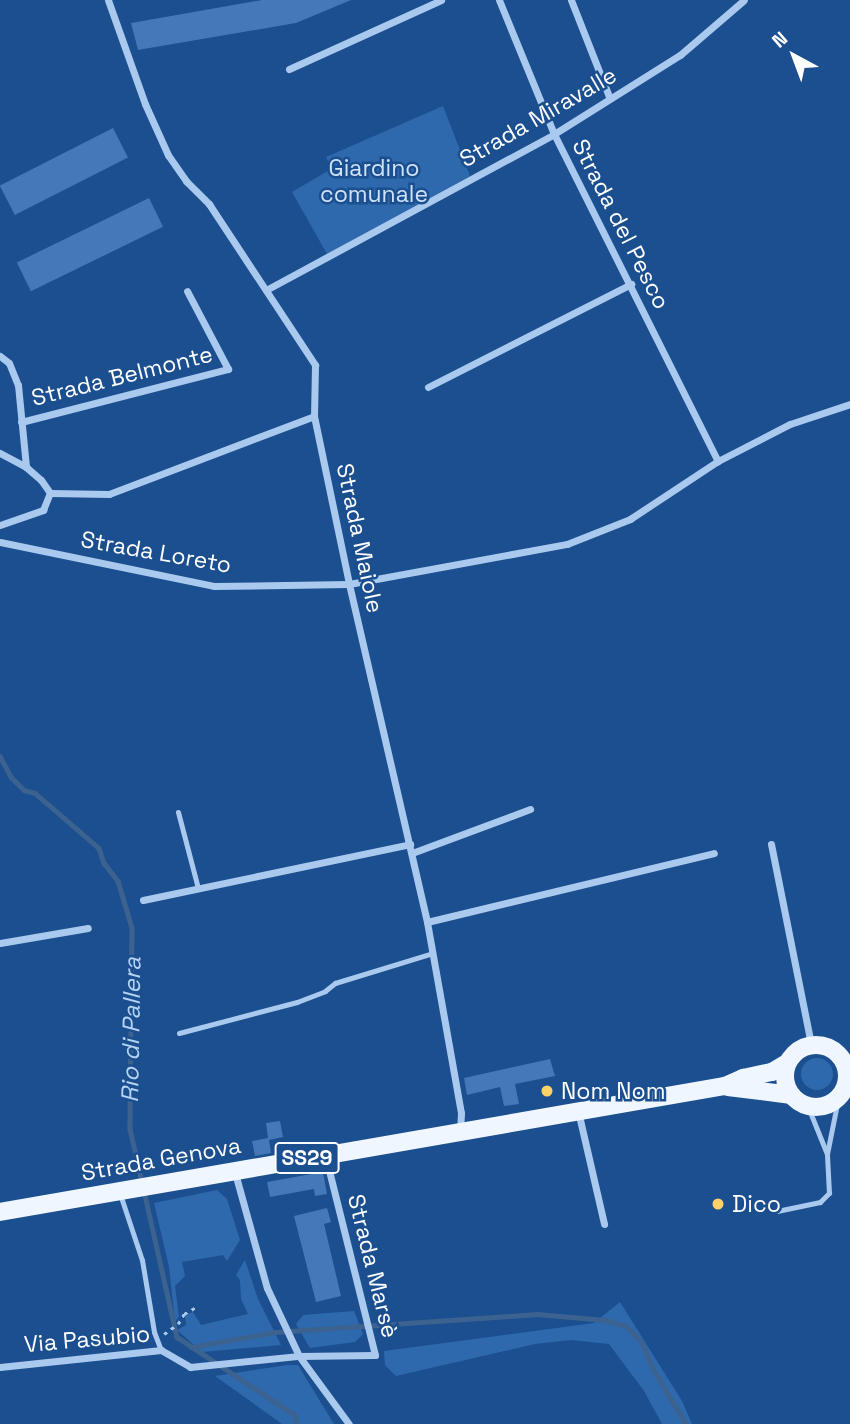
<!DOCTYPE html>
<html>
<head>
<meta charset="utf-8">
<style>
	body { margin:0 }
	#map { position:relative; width:850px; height:1424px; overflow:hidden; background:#1b4f8f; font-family:"Space Grotesk",sans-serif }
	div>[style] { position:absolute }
	.green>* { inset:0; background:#2e69ad }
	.round { border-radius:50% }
	.stream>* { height:4.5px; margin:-2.25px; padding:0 2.25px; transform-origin:2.25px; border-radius:2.25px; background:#3c6290 }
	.building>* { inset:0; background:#4478b7; transform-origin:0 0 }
	.path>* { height:2.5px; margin-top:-1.25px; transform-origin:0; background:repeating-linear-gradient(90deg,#a9c9ee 0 3.5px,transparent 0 8.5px) }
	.lane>* { height:5px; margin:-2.5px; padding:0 2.5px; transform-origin:2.5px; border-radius:2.5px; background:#a9c9ee }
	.street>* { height:7px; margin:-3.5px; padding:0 3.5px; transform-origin:3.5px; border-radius:3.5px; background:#a9c9ee }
	.primary>* { height:18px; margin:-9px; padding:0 9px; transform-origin:9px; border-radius:9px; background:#f0f6ff }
	.primary>.ring { margin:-9px; padding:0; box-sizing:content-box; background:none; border:18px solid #f0f6ff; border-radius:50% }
	.dots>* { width:19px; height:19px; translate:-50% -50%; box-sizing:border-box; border:4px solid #1b4f8f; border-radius:50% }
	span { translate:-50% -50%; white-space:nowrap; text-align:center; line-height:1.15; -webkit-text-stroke:5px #1b4f8f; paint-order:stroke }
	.shield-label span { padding:2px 5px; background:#1b4f8f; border:2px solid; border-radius:5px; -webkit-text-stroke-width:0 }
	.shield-label { font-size:21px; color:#fff; font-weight:700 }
	.street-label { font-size:23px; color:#fff }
	.park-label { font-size:23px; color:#cfe3fa }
	.poi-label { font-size:23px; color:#fff }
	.left { translate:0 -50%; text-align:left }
	.water-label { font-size:24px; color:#b5d3f5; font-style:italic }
	.north { position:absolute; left:759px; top:21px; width:70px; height:70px; -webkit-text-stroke:5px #1b4f8f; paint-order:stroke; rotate:319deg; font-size:19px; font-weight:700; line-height:28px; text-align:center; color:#fff }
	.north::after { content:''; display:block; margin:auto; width:24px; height:32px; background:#fff; clip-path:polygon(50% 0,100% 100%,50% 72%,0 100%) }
</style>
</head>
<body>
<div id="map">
	<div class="green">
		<div style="clip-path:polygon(443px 106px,470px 176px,327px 254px,292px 192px,331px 169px,326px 157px)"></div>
		<div class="round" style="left:801px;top:1058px;width:32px;height:32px"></div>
		<div style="clip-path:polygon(217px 1190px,227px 1199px,240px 1240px,227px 1261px,223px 1255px,182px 1262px,185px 1276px,175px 1286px,179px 1317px,175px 1321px,169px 1267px,154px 1203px)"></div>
		<div style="clip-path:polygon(245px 1260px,258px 1299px,281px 1345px,202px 1352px,177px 1330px,186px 1325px,185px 1315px,193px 1312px,201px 1325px,248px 1314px,241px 1299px,240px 1280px,236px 1275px)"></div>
		<div style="clip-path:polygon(620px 1302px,682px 1401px,692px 1424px,662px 1424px,644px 1391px,609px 1344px,571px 1340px,535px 1344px,396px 1376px,385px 1365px,384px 1351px,594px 1323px)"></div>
		<div style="clip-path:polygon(354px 1311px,363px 1334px,355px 1342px,310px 1348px,296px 1324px,303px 1315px)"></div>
		<div style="clip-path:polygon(287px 1365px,298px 1365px,334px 1424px,282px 1424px,215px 1376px)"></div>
	</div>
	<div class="stream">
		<div style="left:0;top:756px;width:24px;rotate:62deg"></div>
		<div style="left:11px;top:777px;width:18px;rotate:45deg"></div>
		<div style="left:24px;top:790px;width:11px;rotate:15deg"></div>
		<div style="left:35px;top:793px;width:84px;rotate:40.7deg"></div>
		<div style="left:99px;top:848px;width:16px;rotate:72deg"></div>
		<div style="left:104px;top:863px;width:23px;rotate:52deg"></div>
		<div style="left:118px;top:881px;width:49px;rotate:73.4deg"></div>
		<div style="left:132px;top:928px;width:201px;rotate:90.6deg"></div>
		<div style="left:130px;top:1129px;width:54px;rotate:77.2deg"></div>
		<div style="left:144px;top:1191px;width:150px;rotate:77.3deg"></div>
		<div style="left:177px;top:1337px;width:141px;rotate:33.5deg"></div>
		<div style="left:295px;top:1415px;width:9px;rotate:77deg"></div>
		<div style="left:191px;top:1347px;width:85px;rotate:-10.1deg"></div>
		<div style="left:275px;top:1332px;width:263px;rotate:-3.9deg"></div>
		<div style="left:537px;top:1314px;width:68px;rotate:5deg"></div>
		<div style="left:605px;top:1320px;width:22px;rotate:16deg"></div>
		<div style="left:626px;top:1326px;width:21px;rotate:45deg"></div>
		<div style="left:641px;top:1341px;width:34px;rotate:66deg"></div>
		<div style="left:655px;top:1372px;width:61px;rotate:59.2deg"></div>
	</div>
	<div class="building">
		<div style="clip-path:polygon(262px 0,351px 0,296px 23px,138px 50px,131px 23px)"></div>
		<div style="left:113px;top:128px;width:33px;height:127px;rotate:63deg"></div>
		<div style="left:149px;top:198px;width:32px;height:147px;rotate:64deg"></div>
		<div style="clip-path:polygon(550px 1059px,555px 1076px,515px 1084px,519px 1104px,504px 1106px,500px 1087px,467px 1095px,464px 1078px)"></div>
		<div style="clip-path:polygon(280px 1121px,283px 1137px,269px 1140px,271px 1153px,255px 1156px,252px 1141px,268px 1138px,266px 1123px)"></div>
		<div style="clip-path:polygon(323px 1172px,327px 1194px,315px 1196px,314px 1189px,270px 1197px,267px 1182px)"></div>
		<div style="clip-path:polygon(327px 1208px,331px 1222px,324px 1224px,341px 1296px,316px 1302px,294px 1216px)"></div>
	</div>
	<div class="path">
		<div style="left:164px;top:1334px;width:17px;rotate:-36deg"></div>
		<div style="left:178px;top:1324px;width:12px;rotate:-59deg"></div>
		<div style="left:184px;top:1314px;width:16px;rotate:-30deg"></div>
	</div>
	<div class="lane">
		<div style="left:178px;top:812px;width:79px;rotate:75.3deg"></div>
		<div style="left:179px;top:1033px;width:122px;rotate:-14.7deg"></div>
		<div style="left:297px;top:1002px;width:30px;rotate:-21deg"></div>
		<div style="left:325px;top:991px;width:13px;rotate:-39deg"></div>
		<div style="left:335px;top:983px;width:102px;rotate:-17deg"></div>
		<div style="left:808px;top:1107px;width:51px;rotate:68deg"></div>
		<div style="left:120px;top:1194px;width:70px;rotate:71.6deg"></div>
		<div style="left:142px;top:1260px;width:73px;rotate:80.5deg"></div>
		<div style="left:154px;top:1332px;width:19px;rotate:69deg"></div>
		<div style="left:777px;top:1211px;width:44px;rotate:-11.8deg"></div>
		<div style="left:820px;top:1202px;width:13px;rotate:-45deg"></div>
		<div style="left:829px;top:1193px;width:39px;rotate:-93deg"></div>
		<div style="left:827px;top:1154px;width:56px;rotate:-78.7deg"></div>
	</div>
	<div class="street">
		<div style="left:108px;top:0;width:110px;rotate:70.4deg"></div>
		<div style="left:145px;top:104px;width:56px;rotate:65.7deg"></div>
		<div style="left:168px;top:155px;width:32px;rotate:55deg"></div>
		<div style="left:186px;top:181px;width:33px;rotate:45deg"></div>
		<div style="left:209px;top:204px;width:193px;rotate:56.6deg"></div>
		<div style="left:315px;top:365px;width:51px;rotate:91.1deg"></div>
		<div style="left:314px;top:416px;width:172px;rotate:78.2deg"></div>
		<div style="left:349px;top:584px;width:347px;rotate:77deg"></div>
		<div style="left:427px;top:922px;width:194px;rotate:79.9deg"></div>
		<div style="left:461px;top:1113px;width:19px;rotate:93deg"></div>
		<div style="left:499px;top:0;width:145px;rotate:67.7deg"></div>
		<div style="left:554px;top:134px;width:366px;rotate:63.4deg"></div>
		<div style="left:571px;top:0;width:106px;rotate:68.5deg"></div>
		<div style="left:289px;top:69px;width:167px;rotate:-24.4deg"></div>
		<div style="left:266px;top:290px;width:328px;rotate:-28.4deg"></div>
		<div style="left:554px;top:134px;width:149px;rotate:-32.1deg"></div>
		<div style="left:680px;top:55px;width:84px;rotate:-40.7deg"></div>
		<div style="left:0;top:356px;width:11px;rotate:38deg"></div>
		<div style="left:9px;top:363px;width:24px;rotate:68deg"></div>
		<div style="left:18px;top:385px;width:82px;rotate:84.4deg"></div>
		<div style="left:428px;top:387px;width:228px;rotate:-26.9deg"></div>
		<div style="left:21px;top:422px;width:214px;rotate:-14.4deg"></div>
		<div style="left:228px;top:369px;width:88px;rotate:-117.7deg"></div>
		<div style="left:0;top:453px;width:30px;rotate:28deg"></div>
		<div style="left:26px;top:467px;width:20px;rotate:41deg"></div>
		<div style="left:41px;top:480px;width:16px;rotate:55deg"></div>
		<div style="left:0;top:525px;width:46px;rotate:-19.2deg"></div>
		<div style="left:43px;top:510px;width:18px;rotate:-68deg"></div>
		<div style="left:50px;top:493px;width:59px;rotate:1deg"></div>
		<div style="left:109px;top:494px;width:219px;rotate:-20.8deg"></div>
		<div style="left:0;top:542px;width:218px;rotate:11.6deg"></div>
		<div style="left:214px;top:586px;width:135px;rotate:-0.8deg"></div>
		<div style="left:349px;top:584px;width:222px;rotate:-10.4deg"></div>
		<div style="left:567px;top:544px;width:68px;rotate:-21.6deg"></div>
		<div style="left:630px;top:519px;width:105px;rotate:-33.4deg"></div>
		<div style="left:718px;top:461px;width:81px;rotate:-27.2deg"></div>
		<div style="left:790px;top:424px;width:63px;rotate:-18.4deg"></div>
		<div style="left:771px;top:844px;width:205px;rotate:78.7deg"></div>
		<div style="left:412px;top:853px;width:126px;rotate:-20.4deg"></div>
		<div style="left:143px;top:900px;width:273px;rotate:-11.8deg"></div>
		<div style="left:427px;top:922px;width:295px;rotate:-13.5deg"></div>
		<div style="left:0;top:943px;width:89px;rotate:-9.7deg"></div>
		<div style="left:578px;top:1111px;width:116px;rotate:77deg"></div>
		<div style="left:235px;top:1173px;width:119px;rotate:74.5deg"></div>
		<div style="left:267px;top:1288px;width:75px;rotate:64.8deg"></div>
		<div style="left:299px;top:1356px;width:84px;rotate:53.7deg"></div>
		<div style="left:0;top:1367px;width:162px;rotate:-6deg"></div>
		<div style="left:161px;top:1350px;width:34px;rotate:30deg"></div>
		<div style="left:190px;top:1367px;width:110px;rotate:-5.8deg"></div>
		<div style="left:299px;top:1356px;width:76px;rotate:-0.8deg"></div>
		<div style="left:375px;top:1355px;width:206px;rotate:-104deg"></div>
	</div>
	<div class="primary">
		<div class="ring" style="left:785px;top:1045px;width:44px;height:44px"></div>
		<div style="left:728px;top:1087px;width:64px;rotate:7.2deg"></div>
		<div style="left:0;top:1212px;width:736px;rotate:-9.86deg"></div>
		<div style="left:725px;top:1086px;width:20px;rotate:-24deg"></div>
		<div style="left:743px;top:1078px;width:30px;rotate:-12deg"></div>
		<div style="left:772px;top:1072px;width:17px;rotate:-31deg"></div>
	</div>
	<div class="dots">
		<div style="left:547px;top:1091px;background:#ffd166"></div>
		<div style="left:718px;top:1204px;background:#ffd166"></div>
	</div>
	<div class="shield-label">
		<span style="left:307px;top:1158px">SS29</span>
	</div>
	<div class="street-label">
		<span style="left:538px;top:117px;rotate:-30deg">Strada Miravalle</span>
		<span style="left:621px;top:224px;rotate:63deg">Strada del Pesco</span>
		<span style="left:122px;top:376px;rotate:-14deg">Strada Belmonte</span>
		<span style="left:360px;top:538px;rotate:78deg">Strada Maiole</span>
		<span style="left:156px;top:552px;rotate:10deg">Strada Loreto</span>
		<span style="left:161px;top:1159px;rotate:-10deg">Strada Genova</span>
		<span style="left:373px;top:1266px;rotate:76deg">Strada Marsè</span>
		<span style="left:87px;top:1339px;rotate:-5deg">Via Pasubio</span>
	</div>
	<div class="park-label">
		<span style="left:374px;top:181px">Giardino<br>comunale</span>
	</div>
	<div class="poi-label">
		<span class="left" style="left:561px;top:1091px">Nom Nom</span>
		<span class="left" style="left:732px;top:1204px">Dico</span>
	</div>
	<div class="water-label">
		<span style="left:131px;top:1030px;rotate:-89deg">Rio di Pallera</span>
	</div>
	<div class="north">N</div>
</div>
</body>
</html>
